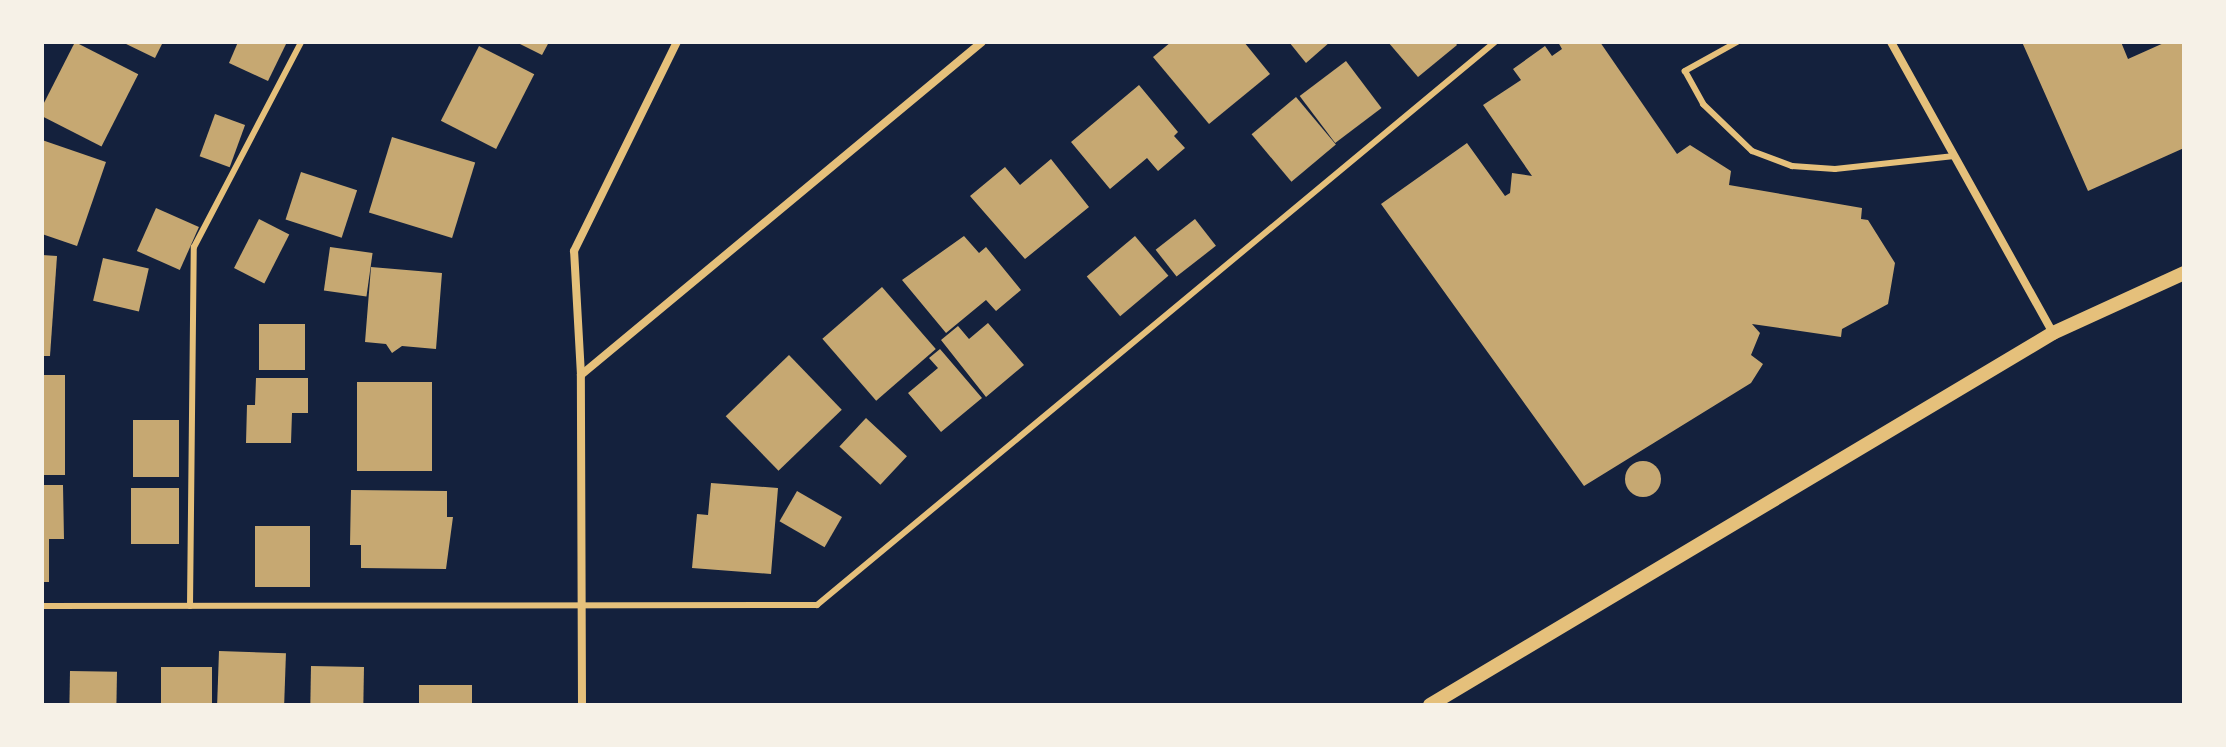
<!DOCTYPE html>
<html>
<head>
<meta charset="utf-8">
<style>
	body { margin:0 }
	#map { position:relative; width:2226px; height:747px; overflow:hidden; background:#14213d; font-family:"DM Sans",sans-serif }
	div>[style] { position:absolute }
	.building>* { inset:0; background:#c6a872; transform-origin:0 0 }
	.round { border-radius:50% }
	.service>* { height:6px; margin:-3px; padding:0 3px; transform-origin:3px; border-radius:3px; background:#e5c07b }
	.minor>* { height:8px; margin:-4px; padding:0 4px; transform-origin:4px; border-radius:4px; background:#e5c07b }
	.tertiary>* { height:14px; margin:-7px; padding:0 7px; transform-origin:7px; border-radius:7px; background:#e5c07b }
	span { translate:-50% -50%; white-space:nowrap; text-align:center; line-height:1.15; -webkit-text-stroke:8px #f6f1e7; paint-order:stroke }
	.frame { position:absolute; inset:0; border:44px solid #f6f1e7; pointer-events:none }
</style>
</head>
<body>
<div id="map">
	<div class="building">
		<div style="left:75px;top:42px;width:71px;height:81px;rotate:27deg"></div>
		<div style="clip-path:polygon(122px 42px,163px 42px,155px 58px)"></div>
		<div style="clip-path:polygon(238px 42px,287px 42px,268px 81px,229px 63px)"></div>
		<div style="clip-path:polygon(516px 42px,549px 42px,542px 55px)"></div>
		<div style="clip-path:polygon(1171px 42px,1244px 42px,1270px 74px,1209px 124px,1153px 57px)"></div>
		<div style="clip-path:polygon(1289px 42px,1330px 42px,1306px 63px)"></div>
		<div style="clip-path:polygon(1388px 42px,1455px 42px,1457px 45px,1418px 77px)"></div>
		<div style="clip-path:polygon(1558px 42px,1600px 42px,1677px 154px,1690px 145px,1731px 171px,1729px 185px,1862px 208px,1861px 219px,1868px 220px,1895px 263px,1888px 304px,1842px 329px,1841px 337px,1752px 324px,1760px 333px,1751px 355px,1763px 364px,1751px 383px,1584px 486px,1381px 204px,1467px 143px,1505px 196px,1510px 193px,1512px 173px,1532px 176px,1483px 105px,1521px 80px,1513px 69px,1545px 46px,1552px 56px,1562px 49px)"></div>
		<div style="clip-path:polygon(2022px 42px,2121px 42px,2128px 59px,2166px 42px,2184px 42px,2184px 148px,2088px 191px)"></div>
		<div style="left:479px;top:46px;width:62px;height:84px;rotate:27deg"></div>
		<div style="left:1346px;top:61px;width:59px;height:58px;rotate:53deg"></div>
		<div style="clip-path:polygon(1139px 85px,1178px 132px,1174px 136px,1185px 148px,1158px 171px,1147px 158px,1110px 189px,1071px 142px)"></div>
		<div style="left:1296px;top:97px;width:62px;height:58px;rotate:50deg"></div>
		<div style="left:215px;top:114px;width:32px;height:45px;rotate:20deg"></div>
		<div style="left:392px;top:137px;width:87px;height:79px;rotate:17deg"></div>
		<div style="clip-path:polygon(42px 140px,106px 162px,77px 246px,42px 234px)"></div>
		<div style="clip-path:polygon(1051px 159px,1089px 207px,1025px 259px,970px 196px,1005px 167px,1020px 185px)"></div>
		<div style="left:301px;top:172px;width:59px;height:50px;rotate:18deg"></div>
		<div style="left:156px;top:208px;width:47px;height:47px;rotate:24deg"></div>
		<div style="left:259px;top:219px;width:34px;height:55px;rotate:27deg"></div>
		<div style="left:1195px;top:219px;width:34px;height:50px;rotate:52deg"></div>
		<div style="clip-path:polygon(964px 236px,979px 253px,986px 247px,1021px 290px,996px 311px,986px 300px,946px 333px,902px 280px)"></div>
		<div style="left:1135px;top:236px;width:52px;height:63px;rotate:50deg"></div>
		<div style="left:330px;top:247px;width:43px;height:44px;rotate:8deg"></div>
		<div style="clip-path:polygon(42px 255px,57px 256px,50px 356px,42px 356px)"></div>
		<div style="left:103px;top:258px;width:47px;height:44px;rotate:13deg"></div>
		<div style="clip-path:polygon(371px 267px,442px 273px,436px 349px,402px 346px,392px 353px,386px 344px,365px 342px)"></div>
		<div style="left:882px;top:287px;width:82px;height:79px;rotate:49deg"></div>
		<div style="clip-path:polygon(988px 323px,1024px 365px,986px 397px,941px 340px,958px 326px,969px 339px)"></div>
		<div style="left:259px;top:324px;width:46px;height:46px"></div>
		<div style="clip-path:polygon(940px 349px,982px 398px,941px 432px,908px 393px,938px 368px,929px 358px)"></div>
		<div style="left:789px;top:355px;width:76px;height:88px;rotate:46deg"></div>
		<div style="left:42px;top:375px;width:23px;height:100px"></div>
		<div style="clip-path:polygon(256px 378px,308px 378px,308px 413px,292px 413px,291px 443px,246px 443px,247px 405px,255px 405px)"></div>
		<div style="left:357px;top:382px;width:75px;height:89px"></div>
		<div style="left:866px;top:418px;width:56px;height:39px;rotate:43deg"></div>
		<div style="left:133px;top:420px;width:46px;height:57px"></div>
		<div class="round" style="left:1625px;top:461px;width:36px;height:36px"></div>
		<div style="clip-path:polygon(711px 483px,778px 488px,771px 574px,692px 568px,697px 514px,708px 515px)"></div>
		<div style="clip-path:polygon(43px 485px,63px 485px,64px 539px,49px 539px,49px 582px,42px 582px)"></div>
		<div style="left:131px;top:488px;width:48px;height:56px"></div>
		<div style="clip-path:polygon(351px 490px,447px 491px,447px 517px,453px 517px,446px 569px,361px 568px,361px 545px,350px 545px)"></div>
		<div style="left:797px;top:491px;width:52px;height:35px;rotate:30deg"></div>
		<div style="left:255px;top:526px;width:55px;height:61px"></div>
		<div style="left:219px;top:651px;width:67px;height:54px;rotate:2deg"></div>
		<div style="left:311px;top:666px;width:53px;height:39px;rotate:1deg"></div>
		<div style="left:161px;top:667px;width:51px;height:38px"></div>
		<div style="left:70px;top:671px;width:47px;height:34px;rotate:1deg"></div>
		<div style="left:419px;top:685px;width:53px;height:20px"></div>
	</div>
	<div class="service">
		<div style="left:1737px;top:42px;width:60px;rotate:150.9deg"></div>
		<div style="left:1685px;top:71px;width:38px;rotate:61deg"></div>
		<div style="left:1703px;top:104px;width:68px;rotate:43.8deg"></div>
		<div style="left:1752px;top:151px;width:43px;rotate:20.6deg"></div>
		<div style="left:1792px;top:166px;width:43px;rotate:4deg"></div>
		<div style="left:1835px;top:169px;width:120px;rotate:-6.2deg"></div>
		<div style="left:42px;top:606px;width:775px;rotate:-0.07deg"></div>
		<div style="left:817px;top:605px;width:881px;rotate:-39.71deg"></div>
		<div style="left:190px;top:606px;width:359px;rotate:-89.4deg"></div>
		<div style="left:194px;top:247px;width:231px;rotate:-62.4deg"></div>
	</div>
	<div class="minor">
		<div style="left:1891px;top:42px;width:333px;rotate:60.9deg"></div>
		<div style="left:581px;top:375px;width:124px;rotate:-93.2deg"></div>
		<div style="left:574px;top:251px;width:233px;rotate:-63.8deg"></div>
		<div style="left:582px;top:705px;width:330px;rotate:-90.2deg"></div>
		<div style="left:581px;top:375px;width:521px;rotate:-39.71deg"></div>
	</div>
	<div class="tertiary">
		<div style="left:1430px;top:705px;width:726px;rotate:-30.84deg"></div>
		<div style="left:2053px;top:333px;width:144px;rotate:-24.6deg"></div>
	</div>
	<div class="frame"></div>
</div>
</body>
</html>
